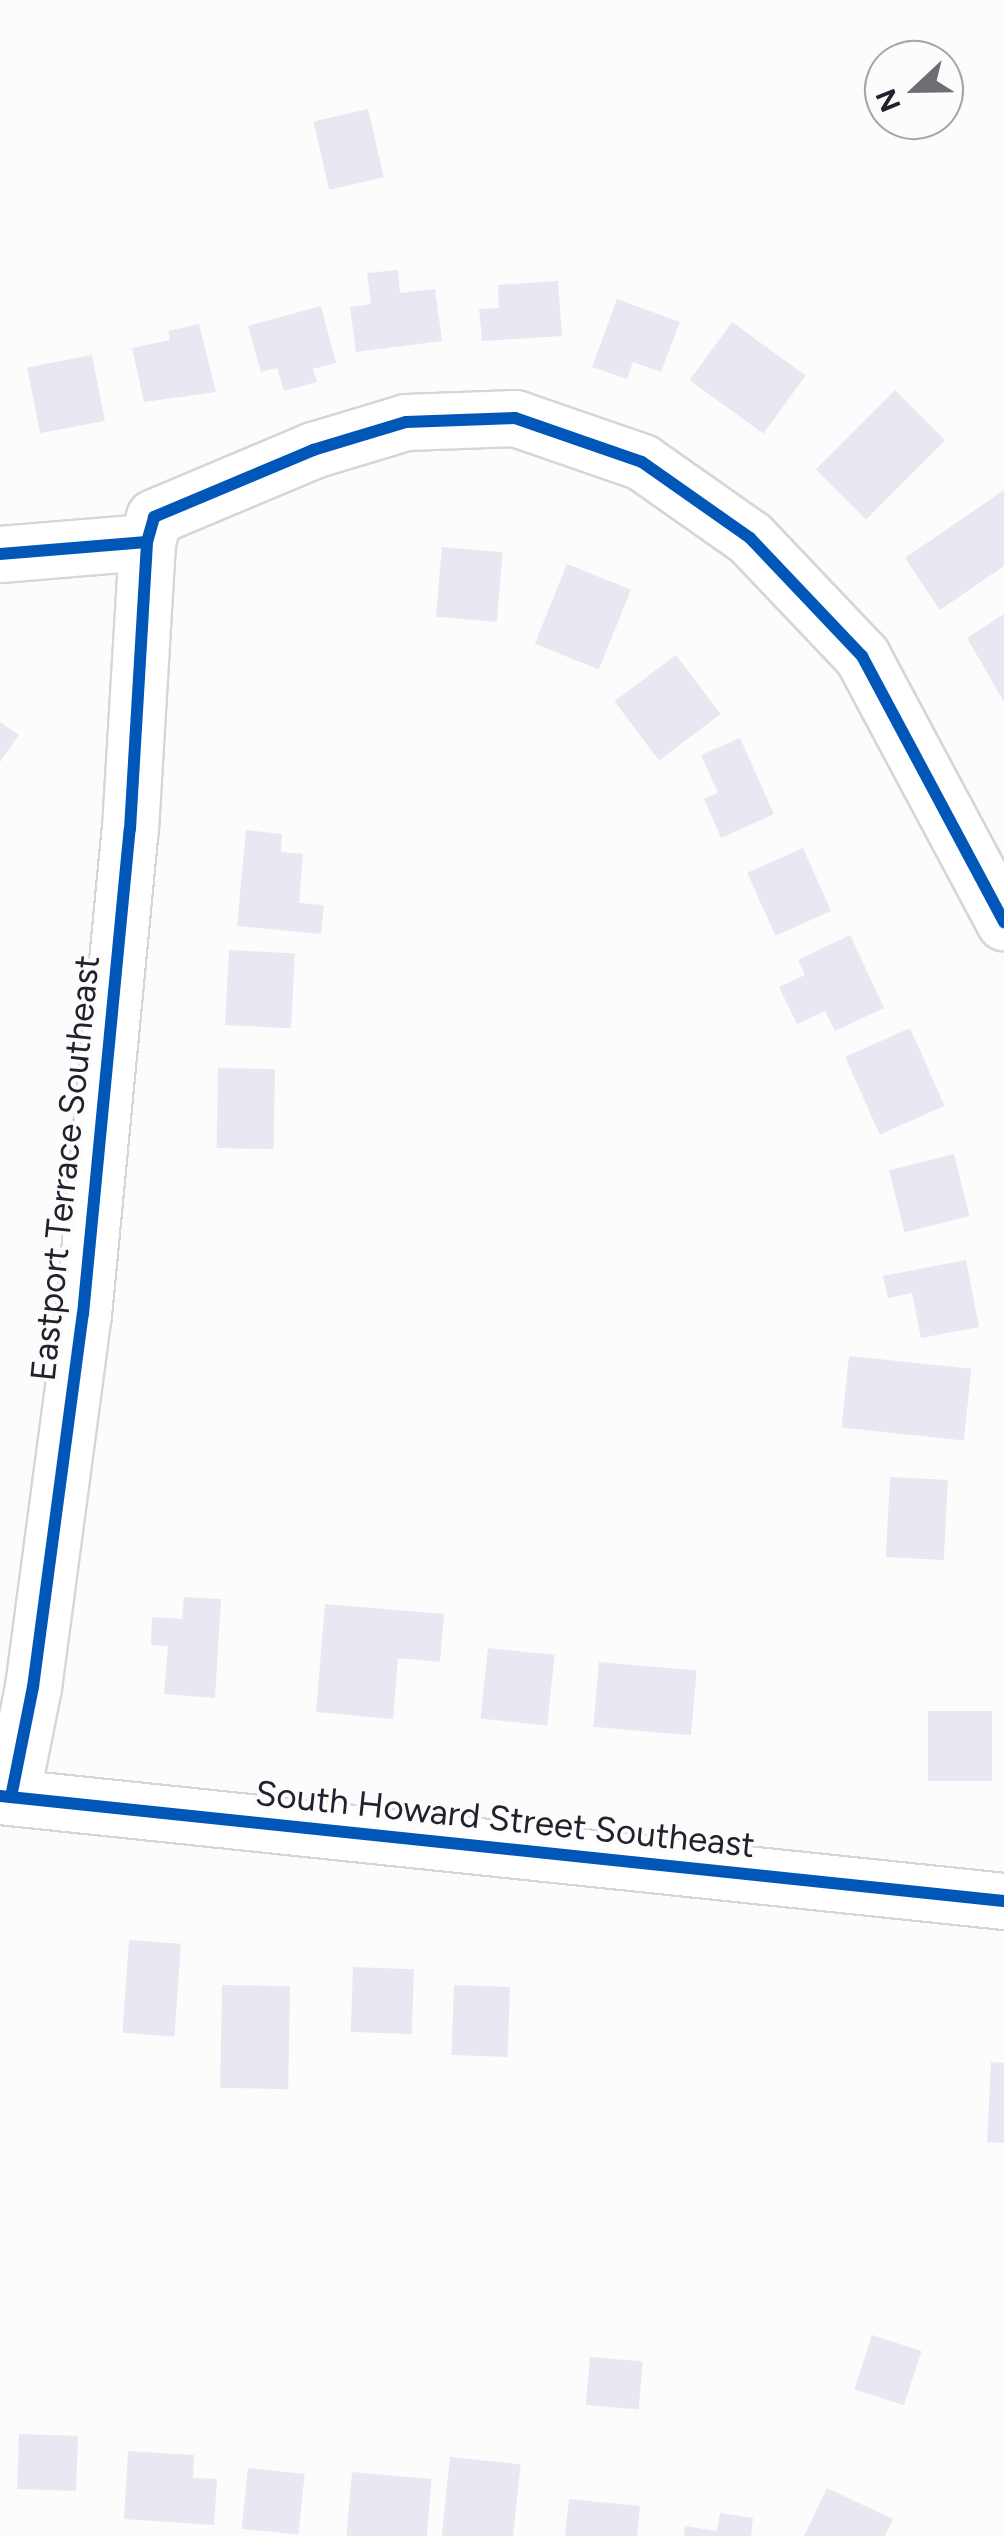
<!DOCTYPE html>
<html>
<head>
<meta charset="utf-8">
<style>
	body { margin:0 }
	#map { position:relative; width:1004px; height:2536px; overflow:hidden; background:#fcfcfc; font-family:Figtree,sans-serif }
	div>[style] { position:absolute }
	.building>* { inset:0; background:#eae6f2; transform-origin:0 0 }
	.roads { filter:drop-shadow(2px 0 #d7d5db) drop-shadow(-2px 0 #d7d5db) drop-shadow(0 2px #d7d5db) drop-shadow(0 -2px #d7d5db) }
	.minor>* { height:55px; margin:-27.5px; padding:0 27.5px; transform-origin:27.5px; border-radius:27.5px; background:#fff }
	.cycleway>* { height:12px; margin:-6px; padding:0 6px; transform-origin:6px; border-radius:6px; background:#0057b8 }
	span { translate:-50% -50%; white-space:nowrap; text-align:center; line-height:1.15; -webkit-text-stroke:8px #fcfcfc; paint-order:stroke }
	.street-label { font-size:35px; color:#231f2c }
	.north { position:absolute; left:864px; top:40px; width:100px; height:100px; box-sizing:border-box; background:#fcfcfc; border:2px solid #a5a4a9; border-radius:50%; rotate:248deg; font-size:28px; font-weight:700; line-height:40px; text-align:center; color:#231f2c }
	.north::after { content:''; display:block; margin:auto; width:35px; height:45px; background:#6f6c75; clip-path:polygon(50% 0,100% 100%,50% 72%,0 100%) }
</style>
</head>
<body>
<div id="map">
	<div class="building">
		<div style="left:368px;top:109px;width:70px;height:56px;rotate:77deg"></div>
		<div style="clip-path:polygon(398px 270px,400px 293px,435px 289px,442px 341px,356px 352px,350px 307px,371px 304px,367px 273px)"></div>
		<div style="clip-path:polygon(558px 281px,562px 336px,482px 341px,479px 309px,499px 308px,498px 285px)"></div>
		<div style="clip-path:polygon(617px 299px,680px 322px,661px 372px,633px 362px,627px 379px,592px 367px)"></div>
		<div style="clip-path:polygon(321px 306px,336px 363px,313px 369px,317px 382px,284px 391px,277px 368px,261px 372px,248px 326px)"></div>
		<div style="left:732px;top:322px;width:91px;height:72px;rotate:36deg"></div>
		<div style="clip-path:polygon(199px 324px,216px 392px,144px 402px,132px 348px,170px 340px,168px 331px)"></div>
		<div style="left:92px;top:355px;width:67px;height:66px;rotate:79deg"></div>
		<div style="left:895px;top:390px;width:71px;height:112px;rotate:45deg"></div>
		<div style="clip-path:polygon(1004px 490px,1004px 566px,940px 610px,905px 558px)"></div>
		<div style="left:442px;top:547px;width:61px;height:70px;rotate:5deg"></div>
		<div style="left:567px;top:564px;width:69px;height:86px;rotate:22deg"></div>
		<div style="clip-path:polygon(1004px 614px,1004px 702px,967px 638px)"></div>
		<div style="left:676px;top:655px;width:74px;height:77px;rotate:53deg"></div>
		<div style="clip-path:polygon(0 722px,19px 735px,0 762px)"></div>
		<div style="clip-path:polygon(740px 738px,774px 814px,721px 838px,704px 799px,718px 793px,701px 755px)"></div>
		<div style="clip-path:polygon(246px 830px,282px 834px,281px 852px,303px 854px,299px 903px,324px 905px,321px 934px,237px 926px)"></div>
		<div style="left:803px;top:848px;width:69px;height:61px;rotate:66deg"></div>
		<div style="clip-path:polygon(850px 935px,884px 1008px,835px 1031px,825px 1011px,797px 1024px,779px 987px,805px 975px,798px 960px)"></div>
		<div style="left:229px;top:950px;width:66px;height:75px;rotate:3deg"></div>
		<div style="left:910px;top:1028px;width:85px;height:71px;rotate:66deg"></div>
		<div style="left:218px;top:1068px;width:57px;height:80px;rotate:1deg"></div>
		<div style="left:954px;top:1154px;width:64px;height:67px;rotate:76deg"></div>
		<div style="clip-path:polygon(966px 1260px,979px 1327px,921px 1338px,912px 1293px,888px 1298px,883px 1276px)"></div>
		<div style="left:849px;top:1356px;width:123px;height:72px;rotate:6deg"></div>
		<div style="left:890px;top:1477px;width:58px;height:80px;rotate:3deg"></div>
		<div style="clip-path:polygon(184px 1597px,221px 1599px,215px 1698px,164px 1694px,168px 1646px,151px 1645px,152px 1617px,182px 1619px)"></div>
		<div style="clip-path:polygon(325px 1604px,444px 1614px,440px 1662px,398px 1658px,393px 1719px,316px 1712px)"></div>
		<div style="left:488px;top:1648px;width:67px;height:71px;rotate:6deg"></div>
		<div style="left:599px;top:1662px;width:98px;height:65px;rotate:5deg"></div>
		<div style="left:928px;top:1711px;width:64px;height:70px"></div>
		<div style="left:129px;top:1940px;width:52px;height:93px;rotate:4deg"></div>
		<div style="left:353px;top:1967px;width:61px;height:65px;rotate:2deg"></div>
		<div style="left:222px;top:1985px;width:68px;height:103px;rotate:1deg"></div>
		<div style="left:454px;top:1985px;width:56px;height:70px;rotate:2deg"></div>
		<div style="clip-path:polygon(991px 2062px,1004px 2063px,1004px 2143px,987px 2142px)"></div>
		<div style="left:872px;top:2335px;width:52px;height:57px;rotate:18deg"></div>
		<div style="left:590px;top:2357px;width:53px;height:48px;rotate:5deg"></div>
		<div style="left:19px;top:2434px;width:59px;height:55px;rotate:2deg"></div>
		<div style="clip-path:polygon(128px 2451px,194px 2455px,193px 2478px,217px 2479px,214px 2525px,124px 2519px)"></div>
		<div style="left:450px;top:2457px;width:71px;height:79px;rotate:6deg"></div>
		<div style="left:248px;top:2468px;width:57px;height:61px;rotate:6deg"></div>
		<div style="left:352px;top:2472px;width:80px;height:64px;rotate:5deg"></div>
		<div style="clip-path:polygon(827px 2488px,893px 2519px,885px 2536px,804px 2536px)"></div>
		<div style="clip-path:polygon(569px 2499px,640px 2506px,637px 2536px,565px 2536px)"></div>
		<div style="clip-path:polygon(720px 2513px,753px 2518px,751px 2536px,684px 2536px,685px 2526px,717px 2531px)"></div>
	</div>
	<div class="roads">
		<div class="minor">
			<div style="left:0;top:554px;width:147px;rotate:-4.7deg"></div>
			<div style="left:147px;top:542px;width:26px;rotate:-74deg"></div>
			<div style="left:154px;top:517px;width:173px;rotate:-22.8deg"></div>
			<div style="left:313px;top:450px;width:97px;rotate:-16.8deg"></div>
			<div style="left:406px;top:422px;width:109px;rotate:-2.1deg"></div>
			<div style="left:515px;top:418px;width:134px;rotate:19.1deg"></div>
			<div style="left:642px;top:462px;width:132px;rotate:35.1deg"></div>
			<div style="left:750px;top:538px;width:163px;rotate:46.5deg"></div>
			<div style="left:862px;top:656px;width:302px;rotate:61.9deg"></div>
			<div style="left:0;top:1796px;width:1009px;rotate:5.97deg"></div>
			<div style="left:11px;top:1797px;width:112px;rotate:-78.7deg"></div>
			<div style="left:33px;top:1687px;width:376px;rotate:-82.4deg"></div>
			<div style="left:83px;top:1314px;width:487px;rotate:-84.5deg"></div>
			<div style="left:130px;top:829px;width:288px;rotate:-86.6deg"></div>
		</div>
	</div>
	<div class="cycleway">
		<div style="left:0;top:554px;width:147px;rotate:-4.7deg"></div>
		<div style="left:147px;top:542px;width:26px;rotate:-74deg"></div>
		<div style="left:154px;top:517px;width:173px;rotate:-22.8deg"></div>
		<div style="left:313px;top:450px;width:97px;rotate:-16.8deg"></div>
		<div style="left:406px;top:422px;width:109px;rotate:-2.1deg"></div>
		<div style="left:515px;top:418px;width:134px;rotate:19.1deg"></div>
		<div style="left:642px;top:462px;width:132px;rotate:35.1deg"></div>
		<div style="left:750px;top:538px;width:163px;rotate:46.5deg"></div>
		<div style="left:862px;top:656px;width:302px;rotate:61.9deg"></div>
		<div style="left:0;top:1796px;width:1009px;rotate:5.97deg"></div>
		<div style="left:11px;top:1797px;width:112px;rotate:-78.7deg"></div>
		<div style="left:33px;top:1687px;width:376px;rotate:-82.4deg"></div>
		<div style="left:83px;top:1314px;width:487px;rotate:-84.5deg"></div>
		<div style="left:130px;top:829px;width:288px;rotate:-86.6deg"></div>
	</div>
	<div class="street-label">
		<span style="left:65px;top:1168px;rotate:-84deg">Eastport Terrace Southeast</span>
		<span style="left:505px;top:1819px;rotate:6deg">South Howard Street Southeast</span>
	</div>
	<div class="north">N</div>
</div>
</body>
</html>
